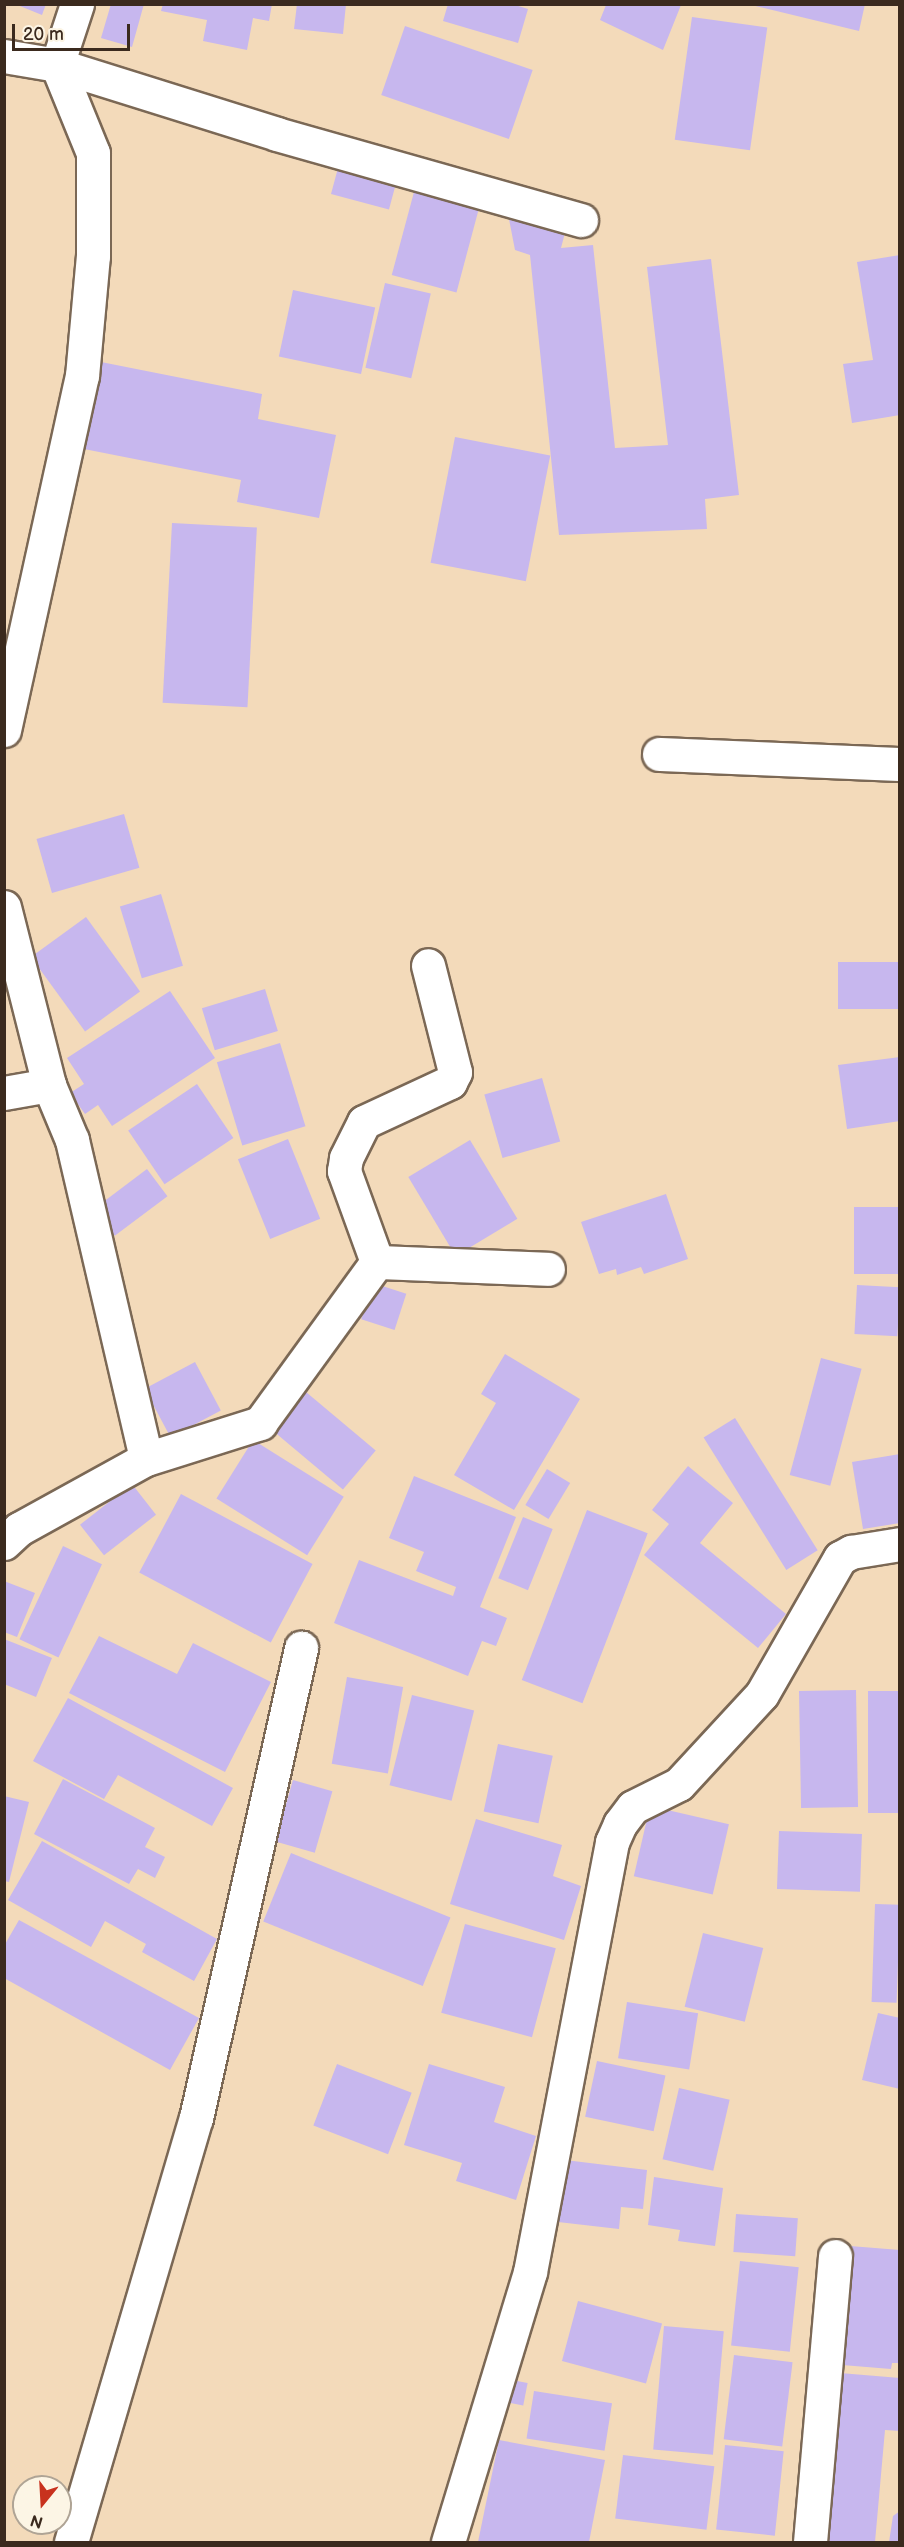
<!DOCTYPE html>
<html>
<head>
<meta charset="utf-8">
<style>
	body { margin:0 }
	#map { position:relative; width:904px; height:2547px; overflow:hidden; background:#f3daba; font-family:"Balsamiq Sans",sans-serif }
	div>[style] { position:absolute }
	.building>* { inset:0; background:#c7b7ee; transform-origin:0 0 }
	.roads { filter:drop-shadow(2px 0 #7b6855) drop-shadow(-2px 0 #7b6855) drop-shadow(0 2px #7b6855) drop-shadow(0 -2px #7b6855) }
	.minor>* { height:33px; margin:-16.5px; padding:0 16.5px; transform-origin:16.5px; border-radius:16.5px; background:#fff }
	span { translate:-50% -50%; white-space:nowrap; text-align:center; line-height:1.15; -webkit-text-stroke:6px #fcf5e5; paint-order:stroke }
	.frame { position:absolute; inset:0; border:6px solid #3b2a1e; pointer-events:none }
	.north { position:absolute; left:12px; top:2475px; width:60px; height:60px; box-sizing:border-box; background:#fcf5e5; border:2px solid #afa495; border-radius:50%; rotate:198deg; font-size:16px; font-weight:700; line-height:24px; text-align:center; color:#3b2a1e }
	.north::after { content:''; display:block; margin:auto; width:21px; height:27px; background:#c8321e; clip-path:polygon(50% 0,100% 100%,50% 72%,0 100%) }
	.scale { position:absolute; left:12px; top:24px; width:118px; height:27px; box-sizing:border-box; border:3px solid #3b2a1e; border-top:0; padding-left:8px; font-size:18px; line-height:21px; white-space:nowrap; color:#3b2a1e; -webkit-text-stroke:4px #fcf5e5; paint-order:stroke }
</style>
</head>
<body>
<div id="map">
	<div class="building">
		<div style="clip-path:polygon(15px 4px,46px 4px,42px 15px)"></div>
		<div style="clip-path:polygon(111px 4px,144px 4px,132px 47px,101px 38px)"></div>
		<div style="clip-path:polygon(163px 4px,272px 4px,269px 21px,253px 18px,247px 50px,203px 41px,207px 20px,161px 11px)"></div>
		<div style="clip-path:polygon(297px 4px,346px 4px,343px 34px,294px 29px)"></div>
		<div style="clip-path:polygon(448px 4px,512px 4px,528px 9px,518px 43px,443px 21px)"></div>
		<div style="clip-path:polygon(747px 4px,865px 4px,859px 31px)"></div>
		<div style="clip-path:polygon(606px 5px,681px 5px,663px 50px,600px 20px)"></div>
		<div style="left:692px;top:17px;width:76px;height:124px;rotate:8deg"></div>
		<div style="left:405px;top:26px;width:135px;height:73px;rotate:19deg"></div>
		<div style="left:338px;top:168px;width:60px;height:27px;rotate:15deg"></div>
		<div style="left:414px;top:192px;width:67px;height:86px;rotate:15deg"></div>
		<div style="clip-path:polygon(508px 214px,566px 229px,561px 248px,593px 245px,615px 448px,668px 445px,647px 267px,711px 259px,739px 495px,705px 499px,707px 529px,559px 535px,530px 255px,515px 250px)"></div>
		<div style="clip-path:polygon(900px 255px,900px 415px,852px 423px,843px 364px,873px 360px,857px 262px)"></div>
		<div style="left:385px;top:283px;width:47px;height:87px;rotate:13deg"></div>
		<div style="left:293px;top:290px;width:84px;height:68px;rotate:12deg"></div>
		<div style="clip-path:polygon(101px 362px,262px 394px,258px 419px,336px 435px,319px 518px,237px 502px,241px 480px,84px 449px)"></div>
		<div style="left:455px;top:437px;width:97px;height:128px;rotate:11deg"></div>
		<div style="left:172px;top:523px;width:85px;height:180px;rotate:3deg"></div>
		<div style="left:124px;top:814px;width:56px;height:91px;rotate:74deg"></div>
		<div style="left:161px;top:894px;width:75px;height:43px;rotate:73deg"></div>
		<div style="left:86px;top:917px;width:92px;height:68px;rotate:54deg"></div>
		<div style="left:900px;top:962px;width:47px;height:62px;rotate:90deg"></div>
		<div style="left:265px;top:989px;width:44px;height:66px;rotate:73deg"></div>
		<div style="clip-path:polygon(170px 991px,215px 1058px,112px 1126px,98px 1105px,85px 1114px,70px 1093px,84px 1084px,67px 1058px)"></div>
		<div style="left:280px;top:1043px;width:87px;height:66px;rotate:73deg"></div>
		<div style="clip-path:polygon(900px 1057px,900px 1121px,847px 1129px,838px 1065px)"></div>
		<div style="left:542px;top:1078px;width:66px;height:60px;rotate:74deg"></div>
		<div style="left:197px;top:1084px;width:65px;height:83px;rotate:56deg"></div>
		<div style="left:288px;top:1139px;width:86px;height:54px;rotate:68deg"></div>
		<div style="left:470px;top:1140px;width:92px;height:72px;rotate:59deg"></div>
		<div style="left:147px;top:1169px;width:34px;height:66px;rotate:53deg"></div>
		<div style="clip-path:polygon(666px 1194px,688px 1259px,644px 1274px,641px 1267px,617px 1275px,616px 1269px,599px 1274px,581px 1222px)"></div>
		<div style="left:854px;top:1207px;width:46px;height:67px"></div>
		<div style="left:373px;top:1283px;width:35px;height:38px;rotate:18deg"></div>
		<div style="left:857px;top:1285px;width:43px;height:49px;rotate:3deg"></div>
		<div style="clip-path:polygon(505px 1354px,580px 1399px,514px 1510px,454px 1475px,496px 1403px,481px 1394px)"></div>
		<div style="left:821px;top:1358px;width:42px;height:121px;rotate:15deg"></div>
		<div style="left:195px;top:1362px;width:55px;height:57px;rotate:62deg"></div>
		<div style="left:306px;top:1392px;width:91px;height:51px;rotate:40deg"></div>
		<div style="left:735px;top:1418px;width:156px;height:37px;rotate:58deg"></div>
		<div style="left:253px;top:1440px;width:107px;height:69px;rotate:32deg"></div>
		<div style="clip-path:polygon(900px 1454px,900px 1523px,863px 1529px,852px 1462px)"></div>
		<div style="clip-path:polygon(688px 1466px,733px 1503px,700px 1543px,786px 1614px,758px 1648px,644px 1555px,669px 1524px,652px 1510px)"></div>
		<div style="left:547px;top:1469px;width:27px;height:42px;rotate:31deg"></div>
		<div style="clip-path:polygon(414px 1476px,516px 1517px,480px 1607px,507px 1618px,496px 1646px,482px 1641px,468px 1676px,334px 1623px,359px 1560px,453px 1596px,456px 1587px,416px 1571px,424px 1552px,389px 1538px)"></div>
		<div style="left:132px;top:1484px;width:39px;height:66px;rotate:52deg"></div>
		<div style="left:181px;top:1494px;width:149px;height:89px;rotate:28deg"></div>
		<div style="left:587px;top:1510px;width:65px;height:182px;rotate:21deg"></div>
		<div style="left:523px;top:1517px;width:32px;height:66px;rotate:22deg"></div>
		<div style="left:63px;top:1546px;width:43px;height:103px;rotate:25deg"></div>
		<div style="clip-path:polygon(4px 1581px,35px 1593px,17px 1637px,4px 1632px)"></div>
		<div style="clip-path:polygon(99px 1636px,177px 1674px,193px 1643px,271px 1682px,225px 1772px,69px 1693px)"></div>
		<div style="clip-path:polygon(4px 1639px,52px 1658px,36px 1697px,4px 1684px)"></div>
		<div style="left:347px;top:1677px;width:57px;height:88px;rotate:10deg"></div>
		<div style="left:856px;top:1690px;width:117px;height:57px;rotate:89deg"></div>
		<div style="left:900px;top:1691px;width:122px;height:32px;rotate:90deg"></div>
		<div style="left:412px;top:1695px;width:64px;height:93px;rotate:14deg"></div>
		<div style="clip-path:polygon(68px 1698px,233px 1788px,212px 1826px,118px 1775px,104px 1799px,33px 1761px)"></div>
		<div style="left:498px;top:1744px;width:56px;height:69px;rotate:12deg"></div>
		<div style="clip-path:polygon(63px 1779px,155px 1828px,145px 1847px,165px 1857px,155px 1878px,138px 1869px,129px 1884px,34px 1834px)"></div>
		<div style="left:293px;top:1780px;width:41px;height:64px;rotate:16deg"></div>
		<div style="clip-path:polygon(4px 1796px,29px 1802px,9px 1882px,4px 1881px)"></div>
		<div style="left:650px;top:1806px;width:81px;height:72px;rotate:13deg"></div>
		<div style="clip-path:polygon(476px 1819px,562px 1845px,553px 1876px,581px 1886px,564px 1940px,450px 1904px)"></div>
		<div style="left:779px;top:1831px;width:83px;height:58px;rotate:2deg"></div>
		<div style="clip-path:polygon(42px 1841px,217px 1939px,194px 1981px,142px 1952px,146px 1944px,105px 1921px,91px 1947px,8px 1900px)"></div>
		<div style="left:291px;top:1853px;width:172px;height:74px;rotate:22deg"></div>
		<div style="left:875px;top:1904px;width:25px;height:98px;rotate:2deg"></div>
		<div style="clip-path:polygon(19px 1920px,199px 2018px,170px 2070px,4px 1978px,4px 1946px)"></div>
		<div style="left:465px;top:1924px;width:94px;height:92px;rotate:15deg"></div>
		<div style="left:703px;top:1933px;width:62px;height:76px;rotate:14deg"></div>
		<div style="left:627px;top:2002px;width:72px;height:57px;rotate:9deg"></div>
		<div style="clip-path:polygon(878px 2013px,900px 2018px,900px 2089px,862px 2080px)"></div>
		<div style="left:597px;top:2061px;width:70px;height:57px;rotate:12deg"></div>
		<div style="left:337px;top:2064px;width:80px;height:66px;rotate:21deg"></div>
		<div style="clip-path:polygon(429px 2064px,505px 2087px,494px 2122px,536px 2136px,516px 2200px,456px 2181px,462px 2163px,404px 2145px)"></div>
		<div style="left:679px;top:2088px;width:52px;height:73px;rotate:13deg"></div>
		<div style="clip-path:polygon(565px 2160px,647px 2170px,643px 2209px,621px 2207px,619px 2229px,558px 2222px)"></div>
		<div style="clip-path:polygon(654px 2177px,723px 2188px,715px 2246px,678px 2241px,680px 2230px,648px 2225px)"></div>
		<div style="left:736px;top:2214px;width:62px;height:38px;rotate:4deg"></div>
		<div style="clip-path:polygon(850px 2246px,900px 2250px,900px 2363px,892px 2363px,891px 2369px,842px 2365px)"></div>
		<div style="left:740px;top:2261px;width:59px;height:85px;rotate:6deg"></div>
		<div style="left:578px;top:2301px;width:87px;height:62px;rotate:15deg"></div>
		<div style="left:664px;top:2326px;width:60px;height:124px;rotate:5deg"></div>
		<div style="left:734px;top:2355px;width:59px;height:85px;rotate:7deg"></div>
		<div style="clip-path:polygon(840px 2373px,900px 2378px,900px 2431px,885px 2430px,875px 2542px,825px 2542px)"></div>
		<div style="left:507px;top:2379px;width:21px;height:23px;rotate:11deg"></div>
		<div style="left:534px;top:2391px;width:79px;height:48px;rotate:9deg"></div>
		<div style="clip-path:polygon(499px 2440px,605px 2460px,589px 2542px,478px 2542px)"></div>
		<div style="left:725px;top:2445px;width:59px;height:85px;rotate:6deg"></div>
		<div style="left:623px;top:2455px;width:92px;height:64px;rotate:7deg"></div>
		<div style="clip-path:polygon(900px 2511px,900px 2542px,889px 2542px,893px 2516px)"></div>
	</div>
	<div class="roads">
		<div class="minor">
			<div style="left:4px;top:56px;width:54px;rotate:9.6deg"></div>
			<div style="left:57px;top:65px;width:231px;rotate:17.4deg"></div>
			<div style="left:277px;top:134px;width:316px;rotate:15.8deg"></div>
			<div style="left:4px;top:730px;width:362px;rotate:-77.6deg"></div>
			<div style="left:82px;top:376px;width:121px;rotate:-84.8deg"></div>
			<div style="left:93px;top:256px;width:103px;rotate:-90deg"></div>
			<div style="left:93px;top:153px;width:95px;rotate:-112.2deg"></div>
			<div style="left:57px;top:65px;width:64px;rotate:-71.8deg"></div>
			<div style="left:659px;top:754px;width:241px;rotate:2.4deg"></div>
			<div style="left:4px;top:907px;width:184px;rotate:75.8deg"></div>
			<div style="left:4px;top:1093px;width:46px;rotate:-10.1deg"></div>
			<div style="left:49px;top:1085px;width:60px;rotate:67.3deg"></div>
			<div style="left:72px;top:1140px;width:327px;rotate:76.9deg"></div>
			<div style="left:377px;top:1262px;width:97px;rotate:-109.9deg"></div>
			<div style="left:344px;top:1171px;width:13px;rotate:-81deg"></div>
			<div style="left:346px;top:1158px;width:40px;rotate:-63.4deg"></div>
			<div style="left:364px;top:1122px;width:95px;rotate:-24.9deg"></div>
			<div style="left:450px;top:1082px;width:11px;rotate:-63deg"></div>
			<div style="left:455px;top:1072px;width:110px;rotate:-104.2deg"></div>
			<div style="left:377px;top:1262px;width:171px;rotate:2.3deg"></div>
			<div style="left:4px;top:1543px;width:21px;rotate:-43deg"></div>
			<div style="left:19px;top:1529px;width:145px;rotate:-28.9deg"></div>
			<div style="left:146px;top:1459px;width:120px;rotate:-17.5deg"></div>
			<div style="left:260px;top:1423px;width:199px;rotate:-54deg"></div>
			<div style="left:71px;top:2542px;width:442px;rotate:-73.6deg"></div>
			<div style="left:196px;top:2118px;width:482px;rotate:-77.4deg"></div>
			<div style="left:448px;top:2542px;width:282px;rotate:-73.1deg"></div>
			<div style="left:530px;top:2272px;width:438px;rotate:-79.2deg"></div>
			<div style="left:612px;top:1842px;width:20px;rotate:-66deg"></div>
			<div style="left:620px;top:1824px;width:21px;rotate:-53deg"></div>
			<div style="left:633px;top:1807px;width:51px;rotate:-26.6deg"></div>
			<div style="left:679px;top:1784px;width:122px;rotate:-47.3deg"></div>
			<div style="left:762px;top:1694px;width:157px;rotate:-60.2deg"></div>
			<div style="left:840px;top:1558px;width:13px;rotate:-29deg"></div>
			<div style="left:851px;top:1552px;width:50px;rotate:-9.3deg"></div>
			<div style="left:810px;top:2542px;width:287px;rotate:-85deg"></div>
		</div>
	</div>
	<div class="frame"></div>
	<div class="north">N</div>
	<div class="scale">20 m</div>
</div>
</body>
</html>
